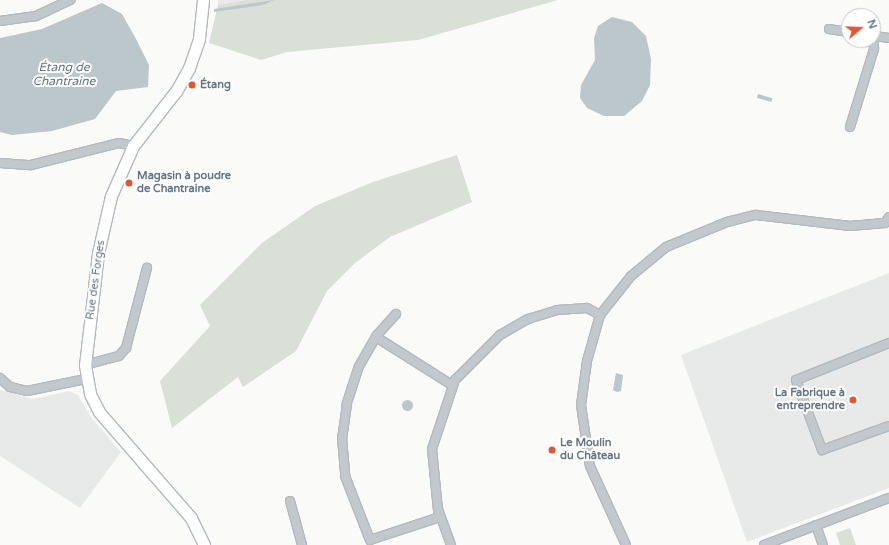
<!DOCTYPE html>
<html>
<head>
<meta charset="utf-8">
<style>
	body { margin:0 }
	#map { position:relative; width:889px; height:545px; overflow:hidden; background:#fafaf8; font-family:"Varela Round",sans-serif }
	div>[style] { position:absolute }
	.built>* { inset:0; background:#e8e9e9 }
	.green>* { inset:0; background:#dadfd7 }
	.water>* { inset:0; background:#bbc7cb; transform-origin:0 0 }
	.round { border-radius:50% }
	.roads { filter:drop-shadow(1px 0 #b3babf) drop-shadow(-1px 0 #b3babf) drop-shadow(0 1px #b3babf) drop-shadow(0 -1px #b3babf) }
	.street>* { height:8px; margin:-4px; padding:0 4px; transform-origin:4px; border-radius:4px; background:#c3c8cc }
	.secondary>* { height:11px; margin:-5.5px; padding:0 5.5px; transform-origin:5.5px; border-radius:5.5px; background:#fff }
	.dots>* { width:11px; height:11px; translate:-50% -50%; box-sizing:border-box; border:2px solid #fff; border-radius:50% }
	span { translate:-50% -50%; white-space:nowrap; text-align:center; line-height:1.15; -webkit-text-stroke:4px #fff; paint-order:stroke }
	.poi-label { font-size:11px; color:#657683; font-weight:700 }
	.left { translate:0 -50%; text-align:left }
	.right { translate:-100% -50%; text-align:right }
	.street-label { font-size:11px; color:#657683 }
	.water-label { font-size:12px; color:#60757c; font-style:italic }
	.north { position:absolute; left:841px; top:8px; width:40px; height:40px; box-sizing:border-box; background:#fff; border:1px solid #c1c8cd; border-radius:50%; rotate:71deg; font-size:11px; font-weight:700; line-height:16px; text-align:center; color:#657683 }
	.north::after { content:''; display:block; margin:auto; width:14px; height:18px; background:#e4572e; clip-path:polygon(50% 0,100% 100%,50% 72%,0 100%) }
</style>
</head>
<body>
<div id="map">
	<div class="built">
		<div style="clip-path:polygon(218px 0,246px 0,218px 5px)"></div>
		<div style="clip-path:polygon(889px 273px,889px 488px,747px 542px,681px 355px)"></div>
		<div style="clip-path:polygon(0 390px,33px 399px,69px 391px,78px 395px,91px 417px,121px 452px,80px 508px,0 456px)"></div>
	</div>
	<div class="green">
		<div style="clip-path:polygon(246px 0,558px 0,418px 40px,287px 52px,261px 60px,209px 43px,218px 5px)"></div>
		<div style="clip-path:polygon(457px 155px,472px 202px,390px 237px,355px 263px,327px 291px,296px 351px,243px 387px,238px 377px,172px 428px,160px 381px,210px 326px,200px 305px,262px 243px,315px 206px,373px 182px)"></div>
		<div style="clip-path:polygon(850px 528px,856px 545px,840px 545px,836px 533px)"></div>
	</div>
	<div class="water">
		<div style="clip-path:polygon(275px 0,262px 5px,214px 12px,214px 9px)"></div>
		<div style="clip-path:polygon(102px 3px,122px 14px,136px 39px,149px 65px,148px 87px,116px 91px,95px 119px,52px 131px,12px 135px,0 132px,0 38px,42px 29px)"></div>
		<div style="clip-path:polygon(612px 17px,632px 22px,646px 36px,651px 59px,650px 85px,642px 101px,624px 116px,604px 116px,587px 108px,580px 98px,581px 85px,595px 60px,594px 38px,598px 26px)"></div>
		<div style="left:758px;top:94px;width:15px;height:4px;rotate:16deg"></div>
		<div style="clip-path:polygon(616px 373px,623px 375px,621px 391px,617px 392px,613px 390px)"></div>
		<div class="round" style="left:401.5px;top:399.5px;width:11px;height:11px"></div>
	</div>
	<div class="roads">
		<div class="street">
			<div style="left:0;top:21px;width:36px;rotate:-8deg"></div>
			<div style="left:36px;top:16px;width:38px;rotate:-25deg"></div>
			<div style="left:829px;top:29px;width:20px;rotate:9deg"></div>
			<div style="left:875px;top:36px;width:14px;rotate:8deg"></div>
			<div style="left:850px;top:127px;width:82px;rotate:-72.9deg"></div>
			<div style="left:874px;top:49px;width:13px;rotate:-94deg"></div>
			<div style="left:0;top:163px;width:31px;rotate:4deg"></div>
			<div style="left:31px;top:165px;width:91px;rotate:-14deg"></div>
			<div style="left:119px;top:143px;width:14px;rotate:12deg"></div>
			<div style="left:396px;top:314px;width:28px;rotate:132deg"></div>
			<div style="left:377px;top:335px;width:36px;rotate:120deg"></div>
			<div style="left:359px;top:366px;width:40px;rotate:108deg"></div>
			<div style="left:347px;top:404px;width:34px;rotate:98deg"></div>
			<div style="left:342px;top:438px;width:38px;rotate:85deg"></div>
			<div style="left:345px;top:476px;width:69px;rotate:68.7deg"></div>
			<div style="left:370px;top:540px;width:74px;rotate:-18.2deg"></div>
			<div style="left:376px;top:337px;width:90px;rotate:32.3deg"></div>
			<div style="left:889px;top:343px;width:100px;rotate:158.3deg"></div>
			<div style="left:796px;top:380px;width:75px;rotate:69.6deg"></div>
			<div style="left:822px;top:450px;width:71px;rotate:-19.7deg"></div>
			<div style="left:85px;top:365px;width:35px;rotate:-15deg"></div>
			<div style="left:119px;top:356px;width:11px;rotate:-49deg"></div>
			<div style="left:126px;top:348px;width:83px;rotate:-75.3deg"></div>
			<div style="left:0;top:378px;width:13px;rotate:42deg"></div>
			<div style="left:10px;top:387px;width:17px;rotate:13deg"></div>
			<div style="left:27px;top:391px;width:60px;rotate:-11.5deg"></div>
			<div style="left:290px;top:501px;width:46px;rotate:74.7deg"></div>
			<div style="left:816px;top:525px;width:21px;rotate:71deg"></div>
			<div style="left:451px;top:545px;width:37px;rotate:-110deg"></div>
			<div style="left:438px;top:510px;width:61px;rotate:-95.6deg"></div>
			<div style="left:432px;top:449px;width:73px;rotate:-71.6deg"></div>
			<div style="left:455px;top:380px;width:64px;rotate:-45deg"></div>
			<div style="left:500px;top:335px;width:32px;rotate:-30deg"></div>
			<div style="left:528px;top:319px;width:30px;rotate:-17deg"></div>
			<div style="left:557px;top:310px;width:30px;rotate:-4deg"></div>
			<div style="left:587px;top:308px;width:15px;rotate:28deg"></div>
			<div style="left:626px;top:545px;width:87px;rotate:-114.5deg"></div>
			<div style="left:590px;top:466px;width:62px;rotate:-98.4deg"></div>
			<div style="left:581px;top:405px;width:44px;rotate:-82.2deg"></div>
			<div style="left:587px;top:361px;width:48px;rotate:-74.2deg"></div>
			<div style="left:600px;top:315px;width:50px;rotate:-51.5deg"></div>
			<div style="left:631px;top:276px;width:45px;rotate:-39.6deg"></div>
			<div style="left:666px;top:247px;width:66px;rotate:-22.3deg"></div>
			<div style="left:727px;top:222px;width:30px;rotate:-14deg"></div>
			<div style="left:756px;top:215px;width:95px;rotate:6.7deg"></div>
			<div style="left:850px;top:226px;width:35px;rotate:-5deg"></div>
			<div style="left:885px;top:223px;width:7px;rotate:-56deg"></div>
			<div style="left:764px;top:545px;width:134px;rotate:-20.6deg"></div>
		</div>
		<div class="secondary">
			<div style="left:203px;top:0;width:39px;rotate:96deg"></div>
			<div style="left:199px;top:39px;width:31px;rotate:109deg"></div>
			<div style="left:189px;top:68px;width:26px;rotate:119deg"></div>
			<div style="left:176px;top:91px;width:70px;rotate:128deg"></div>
			<div style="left:133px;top:146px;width:55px;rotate:113.7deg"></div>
			<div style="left:111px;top:196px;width:58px;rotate:102.8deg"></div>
			<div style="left:98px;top:253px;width:113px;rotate:96.6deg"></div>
			<div style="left:85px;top:365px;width:29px;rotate:80deg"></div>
			<div style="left:90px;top:394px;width:20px;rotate:63deg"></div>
			<div style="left:99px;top:412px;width:140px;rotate:49deg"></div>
			<div style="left:191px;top:518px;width:30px;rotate:64deg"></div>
		</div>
	</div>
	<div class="dots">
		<div style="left:192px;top:85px;background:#e4572e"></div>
		<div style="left:129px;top:183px;background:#e4572e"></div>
		<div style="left:853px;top:400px;background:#e4572e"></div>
		<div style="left:552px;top:450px;background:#e4572e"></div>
	</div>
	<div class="poi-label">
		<span class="left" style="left:200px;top:85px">Étang</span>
		<span class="left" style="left:137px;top:183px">Magasin à poudre<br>de Chantraine</span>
		<span class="right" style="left:845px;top:400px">La Fabrique à<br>entreprendre</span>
		<span class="left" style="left:560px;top:450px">Le Moulin<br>du Château</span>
	</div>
	<div class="street-label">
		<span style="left:96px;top:280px;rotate:-82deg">Rue des Forges</span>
	</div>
	<div class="water-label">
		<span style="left:64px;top:75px">Étang de<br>Chantraine</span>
	</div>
	<div class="north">N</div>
</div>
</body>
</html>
